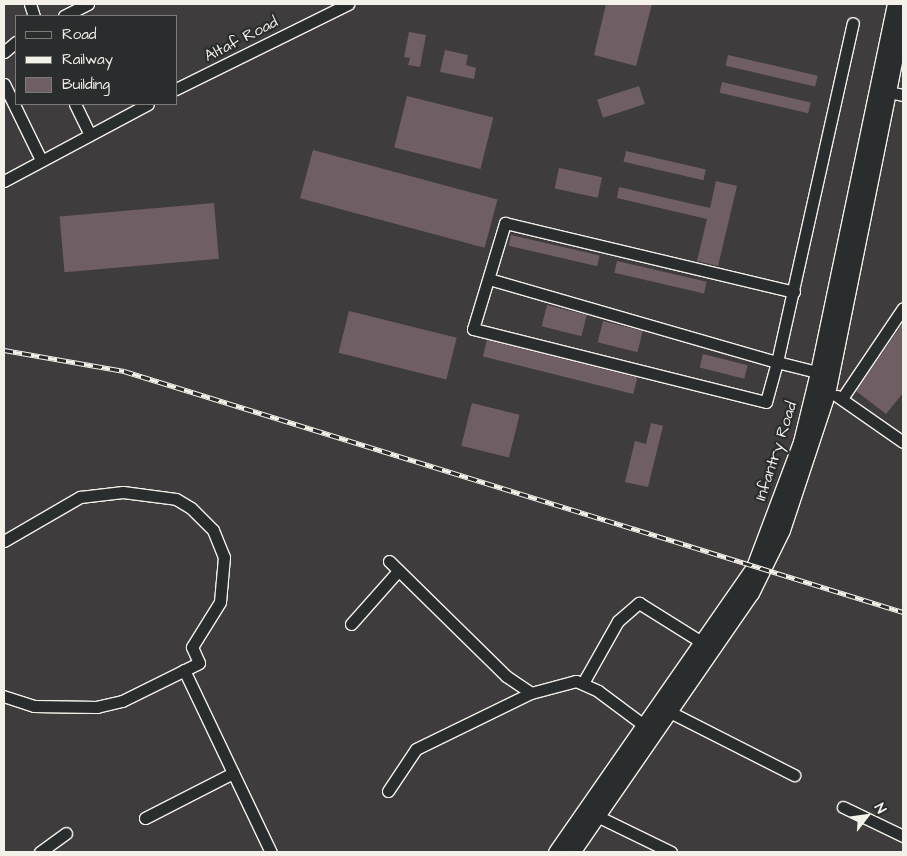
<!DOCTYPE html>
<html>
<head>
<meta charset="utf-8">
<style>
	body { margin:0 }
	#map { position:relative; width:907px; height:856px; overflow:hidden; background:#3f3c3e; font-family:"Architects Daughter",sans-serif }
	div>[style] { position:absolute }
	.building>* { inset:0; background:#705e65; transform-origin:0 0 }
	.roads { filter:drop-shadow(1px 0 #f4f1e8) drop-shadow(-1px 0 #f4f1e8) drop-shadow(0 1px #f4f1e8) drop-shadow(0 -1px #f4f1e8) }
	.minor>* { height:11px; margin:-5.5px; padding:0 5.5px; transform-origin:5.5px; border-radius:5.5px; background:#2a2d2e }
	.major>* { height:15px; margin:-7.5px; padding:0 7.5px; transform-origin:7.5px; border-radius:7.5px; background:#2a2d2e }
	.rail>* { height:5px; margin-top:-2.5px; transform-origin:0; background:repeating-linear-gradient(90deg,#2a2d2e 0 9px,#f4f1e8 0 18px); box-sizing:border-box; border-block:1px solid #f4f1e8 }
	span { translate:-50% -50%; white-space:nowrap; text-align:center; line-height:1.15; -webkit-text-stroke:4.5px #2a2d2e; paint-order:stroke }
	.street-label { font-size:16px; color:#f4f1e8 }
	.frame { position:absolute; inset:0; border:5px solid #f4f1e8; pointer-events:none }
	.legend { position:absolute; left:15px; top:15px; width:162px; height:90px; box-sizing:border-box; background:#2a2d2e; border:1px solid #7b7b78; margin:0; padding:6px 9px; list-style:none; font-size:15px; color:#f4f1e8 }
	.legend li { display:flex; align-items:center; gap:10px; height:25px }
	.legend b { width:25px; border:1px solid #7b7b78 }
	.north { position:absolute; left:842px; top:791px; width:50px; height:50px; -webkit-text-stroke:4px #2a2d2e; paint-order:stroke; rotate:60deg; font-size:14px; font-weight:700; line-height:20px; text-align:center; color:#f4f1e8 }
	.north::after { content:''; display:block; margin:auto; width:18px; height:22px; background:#f4f1e8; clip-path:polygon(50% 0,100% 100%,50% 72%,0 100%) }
</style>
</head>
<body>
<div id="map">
	<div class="building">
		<div style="clip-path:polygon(606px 4px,652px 4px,636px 66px,594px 55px)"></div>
		<div style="clip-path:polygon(409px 32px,426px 35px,420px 67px,408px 65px,410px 58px,404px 57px)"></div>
		<div style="clip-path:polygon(445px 50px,468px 55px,466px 65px,476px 68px,474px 79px,440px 72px)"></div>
		<div style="left:728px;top:55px;width:92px;height:11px;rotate:13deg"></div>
		<div style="left:722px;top:82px;width:91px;height:11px;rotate:13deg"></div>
		<div style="left:639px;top:86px;width:19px;height:44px;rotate:72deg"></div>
		<div style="left:407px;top:96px;width:89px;height:53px;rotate:14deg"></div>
		<div style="left:313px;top:150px;width:191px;height:50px;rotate:15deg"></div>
		<div style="left:626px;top:151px;width:82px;height:11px;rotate:13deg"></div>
		<div style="left:559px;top:168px;width:44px;height:21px;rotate:12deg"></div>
		<div style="clip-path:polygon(716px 181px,737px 186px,718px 266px,697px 261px,707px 219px,617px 198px,619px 187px,710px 208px)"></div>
		<div style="left:214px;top:203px;width:56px;height:155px;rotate:85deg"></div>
		<div style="left:511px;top:235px;width:91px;height:11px;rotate:13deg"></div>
		<div style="left:617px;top:261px;width:92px;height:12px;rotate:13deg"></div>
		<div style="left:547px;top:305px;width:41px;height:22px;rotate:14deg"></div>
		<div style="left:349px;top:311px;width:111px;height:43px;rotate:14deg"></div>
		<div style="left:603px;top:321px;width:41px;height:22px;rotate:14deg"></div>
		<div style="clip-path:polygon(903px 323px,903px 393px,886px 414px,856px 391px)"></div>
		<div style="left:487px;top:340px;width:155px;height:17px;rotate:14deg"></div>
		<div style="left:703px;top:354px;width:46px;height:14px;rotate:14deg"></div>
		<div style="left:472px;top:403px;width:49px;height:44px;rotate:14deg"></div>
		<div style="clip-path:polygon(651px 423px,663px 426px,648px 487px,625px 482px,635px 441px,646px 444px)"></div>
	</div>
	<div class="roads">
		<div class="minor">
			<div style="left:30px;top:4px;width:13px;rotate:72deg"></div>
			<div style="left:64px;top:16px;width:27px;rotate:-27deg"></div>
			<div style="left:4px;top:52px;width:16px;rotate:-40deg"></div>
			<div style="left:4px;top:84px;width:85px;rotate:64deg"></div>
			<div style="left:176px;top:89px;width:192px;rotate:-26.3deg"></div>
			<div style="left:889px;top:92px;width:14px;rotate:12deg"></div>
			<div style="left:75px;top:104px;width:34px;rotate:64deg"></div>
			<div style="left:4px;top:181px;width:163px;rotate:-28.1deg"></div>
			<div style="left:489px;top:279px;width:300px;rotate:16.1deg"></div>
			<div style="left:777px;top:362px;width:41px;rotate:105.4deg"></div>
			<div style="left:766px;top:402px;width:302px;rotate:-166deg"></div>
			<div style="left:473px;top:329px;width:111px;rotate:-73.2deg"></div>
			<div style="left:505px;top:223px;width:297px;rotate:13.4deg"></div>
			<div style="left:825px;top:374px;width:49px;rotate:-166deg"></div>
			<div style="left:777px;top:362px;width:347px;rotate:-77.4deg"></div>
			<div style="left:837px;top:396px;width:80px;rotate:34.9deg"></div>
			<div style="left:843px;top:397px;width:107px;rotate:-56deg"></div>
			<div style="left:4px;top:541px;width:88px;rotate:-30.1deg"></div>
			<div style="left:80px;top:497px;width:43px;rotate:-6.6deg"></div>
			<div style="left:123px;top:492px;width:53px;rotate:7.5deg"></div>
			<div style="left:176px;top:499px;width:17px;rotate:31deg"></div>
			<div style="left:191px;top:508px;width:31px;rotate:45deg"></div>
			<div style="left:213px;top:530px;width:29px;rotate:68deg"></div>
			<div style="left:224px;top:557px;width:45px;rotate:95.1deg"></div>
			<div style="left:220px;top:602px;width:53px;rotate:121.9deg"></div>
			<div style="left:192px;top:647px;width:17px;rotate:66deg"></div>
			<div style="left:199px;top:663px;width:86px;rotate:153.7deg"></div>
			<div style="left:122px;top:701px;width:26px;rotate:167deg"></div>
			<div style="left:97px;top:707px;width:63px;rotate:-179.1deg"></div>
			<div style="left:34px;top:706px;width:32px;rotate:-162deg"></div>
			<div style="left:389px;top:561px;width:164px;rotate:44.5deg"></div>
			<div style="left:506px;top:676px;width:30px;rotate:34deg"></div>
			<div style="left:531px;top:693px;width:47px;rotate:-14.9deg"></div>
			<div style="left:576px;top:681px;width:24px;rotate:24deg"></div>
			<div style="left:598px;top:691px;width:59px;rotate:36.7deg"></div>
			<div style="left:351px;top:624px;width:71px;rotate:-48.4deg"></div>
			<div style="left:184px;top:670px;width:202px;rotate:64.5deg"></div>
			<div style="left:583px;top:683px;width:71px;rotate:-60.6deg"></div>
			<div style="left:618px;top:621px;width:28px;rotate:-41deg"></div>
			<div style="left:639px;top:603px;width:75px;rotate:32deg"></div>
			<div style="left:664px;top:709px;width:146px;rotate:26.9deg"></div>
			<div style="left:388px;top:791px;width:50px;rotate:-56.3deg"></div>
			<div style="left:416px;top:749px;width:128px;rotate:-26deg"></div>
			<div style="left:843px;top:807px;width:67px;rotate:25.8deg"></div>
			<div style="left:599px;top:817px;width:80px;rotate:25.9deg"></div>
			<div style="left:145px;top:818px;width:99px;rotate:-27.1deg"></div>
			<div style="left:40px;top:852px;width:32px;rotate:-36deg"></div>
		</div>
		<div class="major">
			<div style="left:556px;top:852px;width:347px;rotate:-55.2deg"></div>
			<div style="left:754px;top:567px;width:134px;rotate:-69.4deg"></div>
			<div style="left:801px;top:442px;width:72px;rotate:-76.3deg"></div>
			<div style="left:818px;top:372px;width:376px;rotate:-78.2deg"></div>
			<div style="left:572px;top:852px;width:315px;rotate:-55.4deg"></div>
			<div style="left:751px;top:593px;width:70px;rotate:-63.8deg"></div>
			<div style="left:782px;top:530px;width:143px;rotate:-71.7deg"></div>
			<div style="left:827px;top:394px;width:385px;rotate:-78.6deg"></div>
		</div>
	</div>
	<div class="rail">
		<div style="left:4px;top:350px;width:122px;rotate:9.9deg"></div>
		<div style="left:124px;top:371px;width:815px;rotate:17.19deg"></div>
	</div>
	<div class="street-label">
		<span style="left:241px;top:39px;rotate:-27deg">Altaf Road</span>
		<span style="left:776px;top:451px;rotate:-72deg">Infantry Road</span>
	</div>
	<div class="frame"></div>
	<ul class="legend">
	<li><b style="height:6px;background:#2a2d2e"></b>Road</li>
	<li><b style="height:6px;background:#f4f1e8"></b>Railway</li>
	<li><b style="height:14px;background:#705e65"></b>Building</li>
	</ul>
	<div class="north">N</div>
</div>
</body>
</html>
